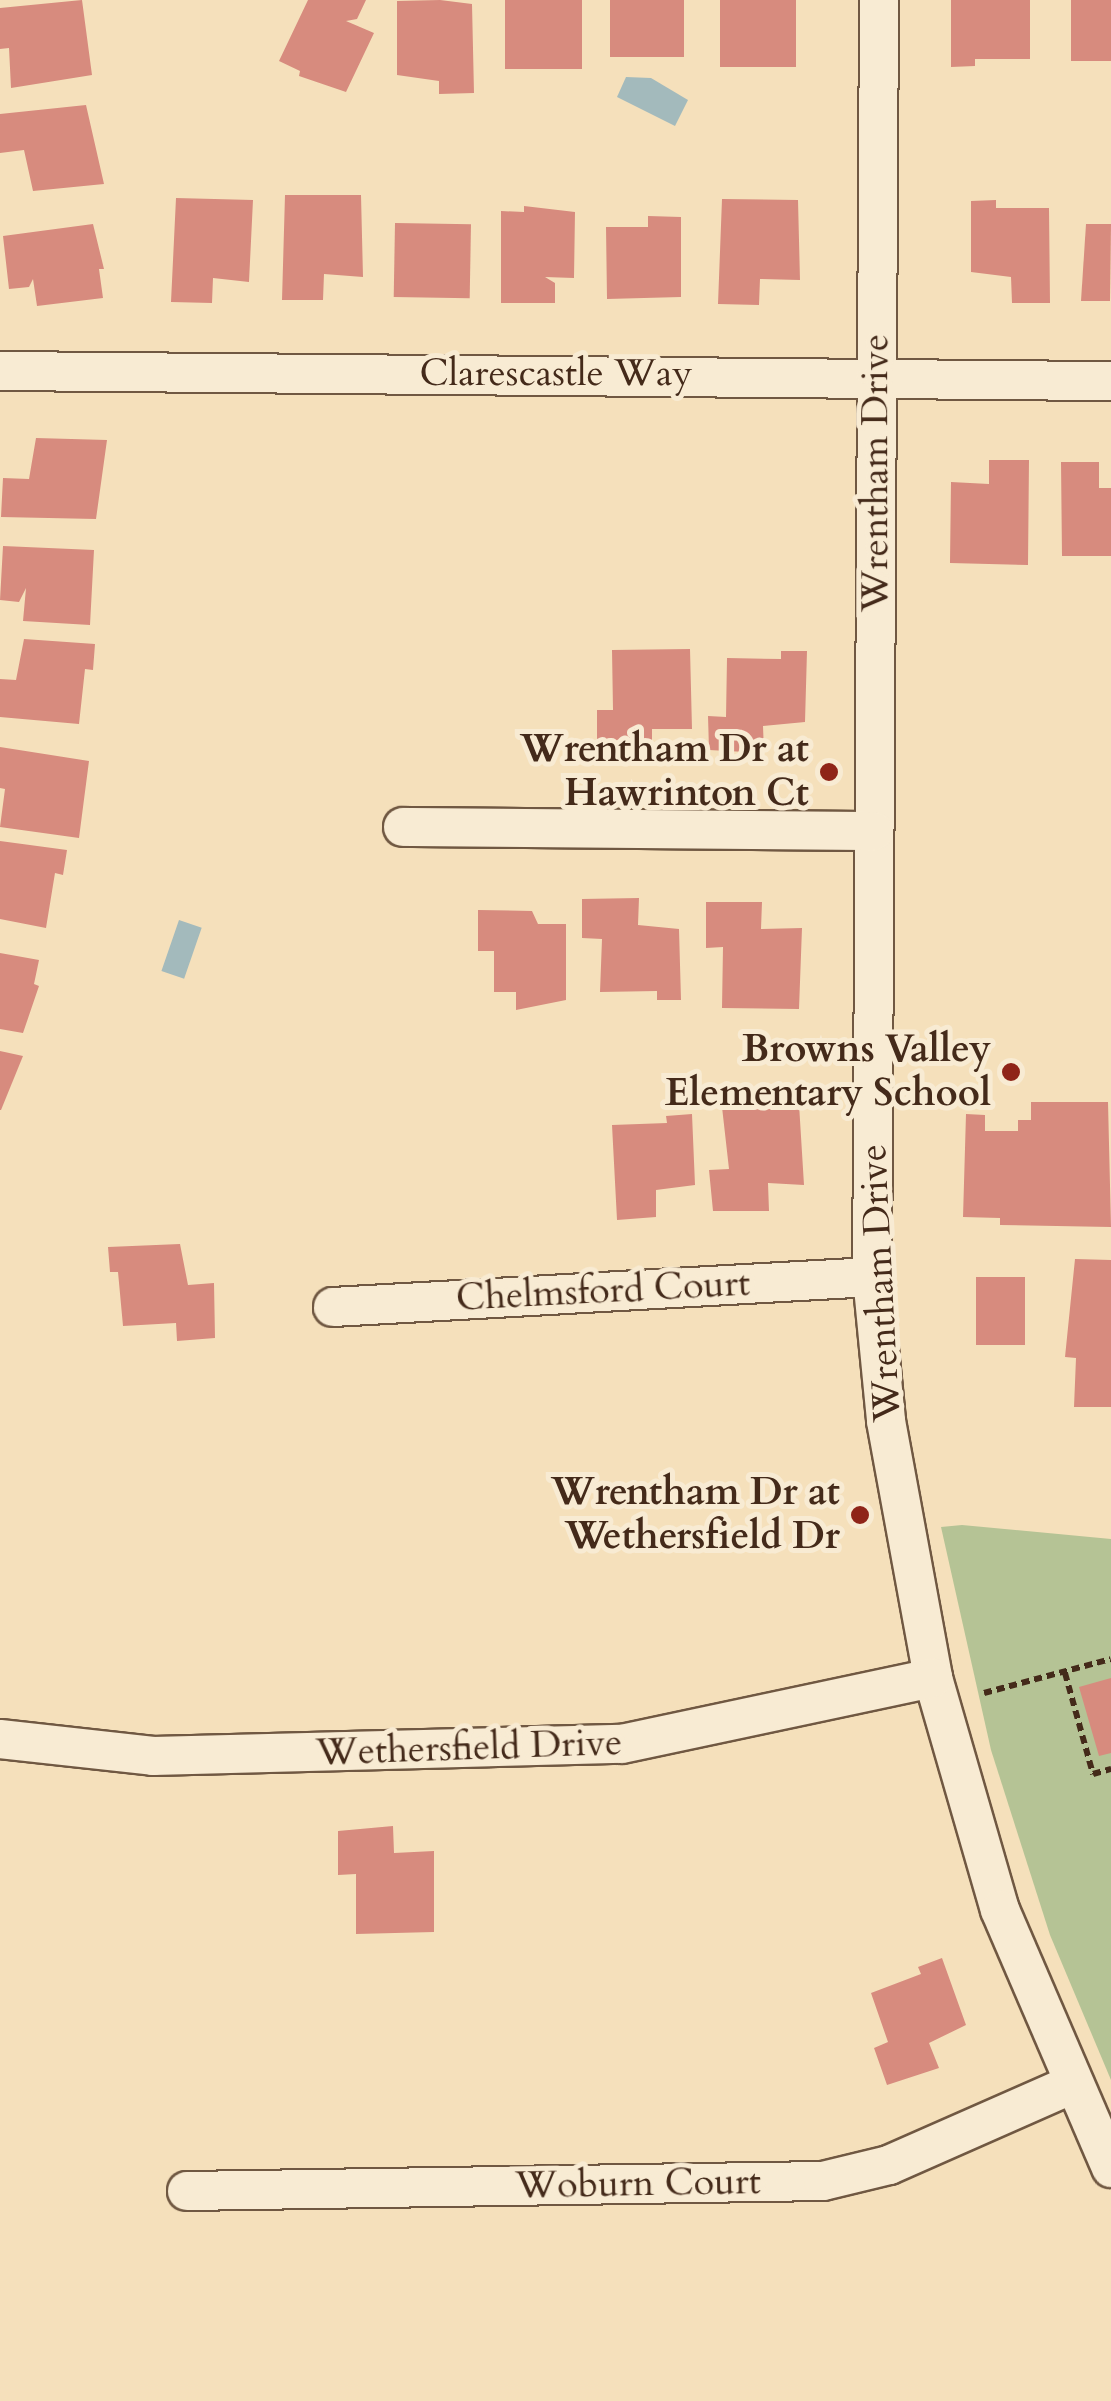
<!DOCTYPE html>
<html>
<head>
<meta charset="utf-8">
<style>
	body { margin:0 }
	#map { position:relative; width:1111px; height:2401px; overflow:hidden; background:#f5e0bb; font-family:Cardo,serif }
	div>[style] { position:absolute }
	.green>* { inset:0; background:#b5c395 }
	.water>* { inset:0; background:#a3babc; transform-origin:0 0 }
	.building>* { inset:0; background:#d78b7e; transform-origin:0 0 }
	.path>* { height:6px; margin-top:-3px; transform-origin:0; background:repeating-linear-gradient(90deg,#442a1a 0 8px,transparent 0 13px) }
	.roads { filter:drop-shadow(2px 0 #705842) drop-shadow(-2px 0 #705842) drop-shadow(0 2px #705842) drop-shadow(0 -2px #705842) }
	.minor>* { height:38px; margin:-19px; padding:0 19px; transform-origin:19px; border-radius:19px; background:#f8ebd3 }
	.dots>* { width:28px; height:28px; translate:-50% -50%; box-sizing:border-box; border:5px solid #f8ebd3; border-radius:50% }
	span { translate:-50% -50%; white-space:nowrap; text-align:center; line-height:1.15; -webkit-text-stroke:10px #f8ebd3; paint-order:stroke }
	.street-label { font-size:38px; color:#442a1a }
	.poi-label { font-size:38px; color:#442a1a; font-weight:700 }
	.right { translate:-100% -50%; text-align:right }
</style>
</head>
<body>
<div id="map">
	<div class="green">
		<div style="clip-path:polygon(962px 1525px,1111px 1539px,1111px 2080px,1050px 1935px,991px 1750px,941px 1527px)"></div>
	</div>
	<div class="water">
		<div style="clip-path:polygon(626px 77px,651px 78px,688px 100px,675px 126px,617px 97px)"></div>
		<div style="left:179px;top:920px;width:24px;height:54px;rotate:19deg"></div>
	</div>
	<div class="building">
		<div style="clip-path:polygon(82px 0,92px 75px,11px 88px,9px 48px,0 49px,0 8px)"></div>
		<div style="clip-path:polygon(308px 0,366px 0,357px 19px,346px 21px,374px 33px,346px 92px,299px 76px,300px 71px,279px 61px)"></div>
		<div style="clip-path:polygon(440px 0,472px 4px,474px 93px,439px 94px,439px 81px,397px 75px,397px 1px)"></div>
		<div style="left:505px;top:0;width:77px;height:69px"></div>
		<div style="left:610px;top:0;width:74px;height:57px"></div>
		<div style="left:720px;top:0;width:76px;height:67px"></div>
		<div style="clip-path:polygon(951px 0,1030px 0,1030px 59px,975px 59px,975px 66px,951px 67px)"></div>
		<div style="left:1071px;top:0;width:40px;height:61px"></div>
		<div style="clip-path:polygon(86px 105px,104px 184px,33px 191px,24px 150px,0 153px,0 114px)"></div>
		<div style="clip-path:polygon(285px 195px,361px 195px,363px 277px,324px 274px,323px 300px,282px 300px)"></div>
		<div style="clip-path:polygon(176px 198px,253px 200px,249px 282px,213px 278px,212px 303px,171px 302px)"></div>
		<div style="clip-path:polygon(722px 199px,798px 200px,800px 280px,760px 279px,759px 305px,718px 304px)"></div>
		<div style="clip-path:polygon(996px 200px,996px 208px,1049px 208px,1050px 303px,1012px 303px,1011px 277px,971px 272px,971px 201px)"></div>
		<div style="clip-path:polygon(524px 206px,575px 212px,574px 278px,545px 277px,555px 283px,555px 303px,501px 303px,501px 211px,524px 212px)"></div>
		<div style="clip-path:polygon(648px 216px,681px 217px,681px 297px,607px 299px,606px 227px,648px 227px)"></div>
		<div style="left:395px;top:223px;width:76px;height:74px;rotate:1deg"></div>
		<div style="clip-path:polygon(93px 224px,104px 269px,99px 269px,103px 298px,37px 306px,33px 279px,29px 287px,9px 289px,3px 236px)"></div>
		<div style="clip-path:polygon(1086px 224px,1111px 224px,1110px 301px,1081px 301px)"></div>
		<div style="clip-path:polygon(36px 438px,107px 440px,96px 519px,1px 517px,3px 478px,29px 479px)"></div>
		<div style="clip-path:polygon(989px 460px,1029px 460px,1028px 565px,950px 563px,951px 482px,989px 484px)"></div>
		<div style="clip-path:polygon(1061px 462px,1099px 462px,1099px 488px,1111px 488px,1111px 556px,1062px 556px)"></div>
		<div style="clip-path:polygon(3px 546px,94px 550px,90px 625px,23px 621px,26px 588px,19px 602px,0 600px)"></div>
		<div style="clip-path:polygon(24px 639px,95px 644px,93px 670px,85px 669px,79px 724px,0 717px,0 679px,16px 680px)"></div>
		<div style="clip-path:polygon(690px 649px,692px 729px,652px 729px,652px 755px,597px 753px,597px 710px,613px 710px,612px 650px)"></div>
		<div style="clip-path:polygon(781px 651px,807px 651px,805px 722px,763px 726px,764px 753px,709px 750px,708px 716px,726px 717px,727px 658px,781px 659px)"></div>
		<div style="clip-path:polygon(0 747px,89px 761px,79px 838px,0 827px,5px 789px,0 788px)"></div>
		<div style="clip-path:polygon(0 841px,67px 850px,63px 875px,55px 873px,46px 928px,0 919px)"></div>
		<div style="clip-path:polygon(639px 898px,638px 925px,679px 929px,681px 1000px,657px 1000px,657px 991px,600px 992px,602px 939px,582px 938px,582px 899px)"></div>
		<div style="clip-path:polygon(706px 902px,762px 902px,761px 929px,802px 928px,799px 1009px,722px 1008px,723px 947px,706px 948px)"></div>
		<div style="clip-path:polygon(478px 910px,532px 911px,538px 924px,566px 924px,566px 1000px,516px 1010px,516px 992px,494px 992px,494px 951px,478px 951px)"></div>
		<div style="clip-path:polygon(0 953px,39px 960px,34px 984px,39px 986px,23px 1033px,0 1029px)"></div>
		<div style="clip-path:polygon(0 1051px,23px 1056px,1px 1110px,0 1110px)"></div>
		<div style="clip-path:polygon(1031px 1102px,1108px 1102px,1111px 1227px,1000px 1225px,1000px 1218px,963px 1217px,966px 1114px,985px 1115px,985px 1131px,1018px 1131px,1018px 1120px,1031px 1120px)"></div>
		<div style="clip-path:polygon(799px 1104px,804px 1185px,768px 1183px,769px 1211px,713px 1211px,709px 1170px,729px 1169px,722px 1107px)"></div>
		<div style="clip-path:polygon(692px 1114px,695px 1185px,656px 1190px,656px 1217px,617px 1220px,612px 1125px,667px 1123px,666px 1116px)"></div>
		<div style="clip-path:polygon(180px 1244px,188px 1285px,214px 1283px,215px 1338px,177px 1341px,176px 1323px,123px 1326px,118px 1272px,110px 1272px,108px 1247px)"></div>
		<div style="clip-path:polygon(1075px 1259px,1111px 1260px,1111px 1407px,1074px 1407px,1076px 1358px,1065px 1357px)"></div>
		<div style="left:976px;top:1277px;width:49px;height:68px"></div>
		<div style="clip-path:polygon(1111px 1678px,1111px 1753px,1099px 1756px,1079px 1687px)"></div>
		<div style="clip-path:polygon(393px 1826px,394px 1853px,434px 1851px,434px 1932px,356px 1934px,356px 1874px,338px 1875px,338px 1831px)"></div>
		<div style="clip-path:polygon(942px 1958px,966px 2025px,929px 2043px,939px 2068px,887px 2085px,874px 2048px,888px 2042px,871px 1993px,921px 1974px,918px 1967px)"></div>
	</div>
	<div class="path">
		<div style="left:1065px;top:1673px;width:105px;rotate:74.5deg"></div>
		<div style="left:1093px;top:1774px;width:19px;rotate:-16deg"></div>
		<div style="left:984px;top:1693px;width:131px;rotate:-15deg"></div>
	</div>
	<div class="roads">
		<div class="minor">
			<div style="left:879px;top:0;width:1277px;rotate:90.31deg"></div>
			<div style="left:872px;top:1277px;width:145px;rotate:84.4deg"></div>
			<div style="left:886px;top:1421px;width:261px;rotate:79.6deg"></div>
			<div style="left:933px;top:1678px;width:241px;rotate:73.9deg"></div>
			<div style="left:1000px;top:1910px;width:281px;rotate:66.7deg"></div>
			<div style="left:0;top:371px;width:1111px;rotate:0.52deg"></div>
			<div style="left:403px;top:827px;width:471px;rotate:0.5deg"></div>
			<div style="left:333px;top:1307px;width:540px;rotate:-3.19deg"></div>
			<div style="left:0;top:1739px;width:154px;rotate:6.3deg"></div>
			<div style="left:153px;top:1756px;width:469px;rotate:-1.5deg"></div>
			<div style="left:622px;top:1744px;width:318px;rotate:-12deg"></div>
			<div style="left:187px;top:2191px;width:636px;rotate:-0.9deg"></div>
			<div style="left:823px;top:2181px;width:68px;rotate:-13.6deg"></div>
			<div style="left:889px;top:2165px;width:198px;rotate:-23.8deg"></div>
		</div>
	</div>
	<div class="dots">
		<div style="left:829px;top:772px;background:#8f2418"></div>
		<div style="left:1011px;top:1072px;background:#8f2418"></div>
		<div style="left:860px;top:1515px;background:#8f2418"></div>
	</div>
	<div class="street-label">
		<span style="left:556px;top:374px">Clarescastle Way</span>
		<span style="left:876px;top:473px;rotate:-90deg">Wrentham Drive</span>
		<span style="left:881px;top:1283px;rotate:-93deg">Wrentham Drive</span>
		<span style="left:603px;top:1291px;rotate:-3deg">Chelmsford Court</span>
		<span style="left:469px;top:1748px;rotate:-2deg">Wethersfield Drive</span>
		<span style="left:638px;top:2184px;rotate:-1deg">Woburn Court</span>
	</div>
	<div class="poi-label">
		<span class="right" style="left:809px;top:772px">Wrentham Dr at<br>Hawrinton Ct</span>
		<span class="right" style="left:991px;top:1072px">Browns Valley<br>Elementary School</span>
		<span class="right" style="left:840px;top:1515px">Wrentham Dr at<br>Wethersfield Dr</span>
	</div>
</div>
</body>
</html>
